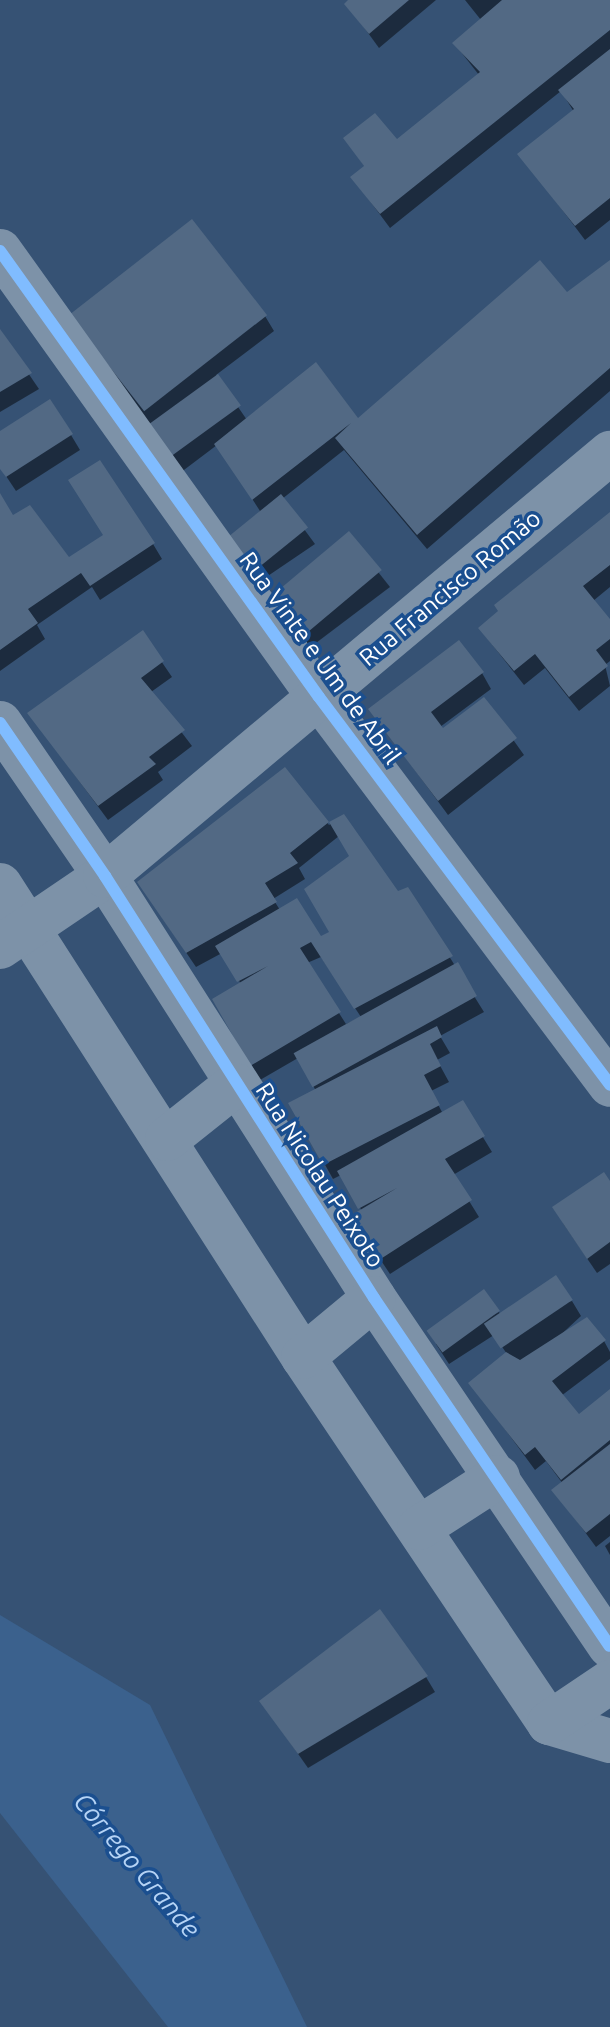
<!DOCTYPE html>
<html>
<head>
<meta charset="utf-8">
<style>
	body { margin:0 }
	#map { position:relative; width:610px; height:2027px; overflow:hidden; background:#365274; font-family:Ubuntu,sans-serif }
	div>[style] { position:absolute }
	.water>* { inset:0; background:#3b618d }
	.shadow>* { inset:0; background:#0007 }
	.building>* { inset:0; background:#526984; transform-origin:0 0 }
	.minor>* { height:44px; margin:-22px; padding:0 22px; transform-origin:22px; border-radius:22px; background:#7d92a8 }
	.cycleway>* { height:12px; margin:-6px; padding:0 6px; transform-origin:6px; border-radius:6px; background:#80bcff }
	span { translate:-50% -50%; white-space:nowrap; text-align:center; line-height:1.15; -webkit-text-stroke:7px #1b4f8f; paint-order:stroke }
	.street-label { font-size:24px; color:#fff }
	.water-label { font-size:26px; color:#b5d3f5; font-style:italic }
</style>
</head>
<body>
<div id="map">
	<div class="water">
		<div style="clip-path:polygon(0 1615px,150px 1705px,307px 2027px,168px 2027px,0 1813px)"></div>
	</div>
	<div class="shadow">
		<div style="clip-path:polygon(352px 0,436px 0,379px 48px,347px 4px)"></div>
		<div style="clip-path:polygon(465px 0,610px 0,610px 220px,585px 240px,520px 154px,574px 112px,561px 91px,390px 228px,352px 177px,365px 167px,346px 139px,397px 142px,479px 75px,454px 43px,481px 20px)"></div>
		<div style="clip-path:polygon(610px 262px,610px 391px,427px 549px,344px 450px,282px 499px,315px 544px,256px 584px,232px 550px,260px 511px,217px 445px,176px 476px,79px 329px,265px 316px,274px 331px,216px 375px,247px 420px,357px 421px,566px 295px)"></div>
		<div style="clip-path:polygon(0 332px,39px 389px,0 412px)"></div>
		<div style="clip-path:polygon(0 433px,71px 435px,80px 450px,16px 491px,0 467px)"></div>
		<div style="clip-path:polygon(0 497px,13px 518px,69px 560px,153px 544px,162px 559px,100px 600px,92px 587px,37px 625px,45px 639px,0 671px)"></div>
		<div style="clip-path:polygon(610px 515px,610px 587px,593px 601px,610px 622px,610px 661px,605px 665px,610px 686px,579px 711px,545px 668px,524px 685px,480px 629px)"></div>
		<div style="clip-path:polygon(348px 534px,390px 587px,308px 649px,277px 612px)"></div>
		<div style="clip-path:polygon(142px 633px,172px 677px,151px 692px,192px 746px,158px 772px,163px 780px,108px 820px,29px 713px)"></div>
		<div style="clip-path:polygon(482px 673px,491px 689px,440px 727px,443px 731px,484px 699px,524px 755px,448px 815px,370px 709px)"></div>
		<div style="clip-path:polygon(evenodd,285px 770px,329px 825px,343px 817px,397px 894px,407px 889px,484px 1012px,440px 1036px,450px 1053px,437px 1060px,449px 1082px,431px 1091px,443px 1114px,462px 1103px,492px 1152px,453px 1175px,479px 1217px,390px 1274px,362px 1232px,362px 1211px,341px 1175px,333px 1179px,291px 1104px,316px 1091px,298px 1058px,260px 1080px,214px 999px,241px 984px,222px 953px,196px 967px,149px 898px,285px 770px,339px 836px,352px 857px,331px 932px,320px 939px,280px 910px,273px 899px,305px 879px,299px 868px,339px 836px,285px 770px,321px 957px,361px 1017px,346px 1024px,307px 963px,321px 957px)"></div>
		<div style="clip-path:polygon(610px 1184px,610px 1264px,597px 1273px,563px 1223px)"></div>
		<div style="clip-path:polygon(572px 1301px,581px 1316px,553px 1342px,604px 1341px,610px 1352px,610px 1359px,561px 1396px,578px 1417px,610px 1391px,610px 1536px,596px 1547px,554px 1490px,563px 1484px,546px 1461px,535px 1470px,471px 1383px,507px 1354px,494px 1335px,449px 1364px,436px 1344px,499px 1312px,503px 1319px)"></div>
		<div style="clip-path:polygon(610px 1542px,610px 1555px,605px 1546px)"></div>
		<div style="clip-path:polygon(426px 1677px,435px 1692px,308px 1768px,261px 1701px)"></div>
	</div>
	<div class="building">
		<div style="clip-path:polygon(348px 0,409px 0,369px 34px,344px 4px)"></div>
		<div style="clip-path:polygon(502px 0,610px 0,610px 30px,380px 214px,350px 177px,364px 166px,343px 138px,375px 113px,397px 139px,480px 72px,452px 43px)"></div>
		<div style="clip-path:polygon(610px 49px,610px 198px,575px 226px,517px 154px,574px 109px,558px 90px)"></div>
		<div style="left:192px;top:219px;width:122px;height:156px;rotate:52deg"></div>
		<div style="clip-path:polygon(540px 260px,567px 292px,610px 260px,610px 368px,417px 535px,335px 438px,351px 423px,252px 500px,214px 444px,316px 362px,358px 418px)"></div>
		<div style="clip-path:polygon(0 329px,32px 373px,0 392px)"></div>
		<div style="left:218px;top:374px;width:39px;height:91px;rotate:54deg"></div>
		<div style="clip-path:polygon(50px 399px,73px 434px,6px 477px,0 469px,0 431px)"></div>
		<div style="clip-path:polygon(100px 460px,155px 543px,90px 586px,81px 573px,28px 609px,38px 623px,0 650px,0 493px,13px 515px,30px 505px,69px 557px,103px 535px,68px 480px)"></div>
		<div style="left:281px;top:494px;width:43px;height:73px;rotate:51deg"></div>
		<div style="clip-path:polygon(610px 512px,610px 565px,583px 586px,610px 619px,610px 639px,596px 650px,608px 666px,569px 697px,535px 654px,514px 671px,478px 628px,498px 611px,494px 605px)"></div>
		<div style="left:349px;top:531px;width:51px;height:105px;rotate:50deg"></div>
		<div style="clip-path:polygon(143px 630px,164px 661px,141px 678px,185px 730px,149px 757px,156px 764px,98px 806px,27px 713px)"></div>
		<div style="clip-path:polygon(459px 640px,484px 672px,431px 712px,443px 728px,484px 697px,517px 738px,438px 801px,368px 709px)"></div>
		<div style="clip-path:polygon(285px 767px,329px 822px,290px 853px,298px 863px,265px 883px,277px 902px,186px 953px,137px 882px)"></div>
		<div style="clip-path:polygon(344px 814px,398px 891px,408px 887px,453px 956px,354px 1009px,311px 942px,300px 948px,341px 1012px,250px 1066px,212px 999px,268px 966px,237px 982px,215px 946px,297px 898px,321px 936px,329px 932px,304px 889px,349px 856px,329px 822px)"></div>
		<div style="left:458px;top:962px;width:39px;height:188px;rotate:61deg"></div>
		<div style="clip-path:polygon(437px 1026px,442px 1037px,430px 1044px,441px 1066px,424px 1075px,440px 1105px,323px 1165px,288px 1103px)"></div>
		<div style="clip-path:polygon(463px 1100px,485px 1136px,445px 1159px,472px 1200px,379px 1260px,350px 1216px,397px 1188px,358px 1209px,337px 1171px)"></div>
		<div style="clip-path:polygon(604px 1172px,610px 1181px,610px 1242px,587px 1259px,552px 1207px)"></div>
		<div style="left:556px;top:1275px;width:30px;height:87px;rotate:56deg"></div>
		<div style="left:484px;top:1289px;width:27px;height:71px;rotate:54deg"></div>
		<div style="clip-path:polygon(587px 1317px,606px 1340px,552px 1381px,579px 1414px,610px 1389px,610px 1440px,561px 1480px,535px 1447px,525px 1455px,468px 1383px,506px 1352px,520px 1360px)"></div>
		<div style="clip-path:polygon(610px 1444px,610px 1514px,586px 1533px,551px 1490px)"></div>
		<div style="clip-path:polygon(380px 1609px,428px 1676px,298px 1754px,259px 1701px)"></div>
	</div>
	<div class="minor">
		<div style="left:0;top:251px;width:548px;rotate:54.43deg"></div>
		<div style="left:319px;top:697px;width:485px;rotate:53.1deg"></div>
		<div style="left:0;top:723px;width:186px;rotate:55.5deg"></div>
		<div style="left:105px;top:876px;width:500px;rotate:57.48deg"></div>
		<div style="left:374px;top:1298px;width:420px;rotate:55.9deg"></div>
		<div style="left:0;top:885px;width:561px;rotate:57.3deg"></div>
		<div style="left:303px;top:1357px;width:441px;rotate:56.1deg"></div>
		<div style="left:549px;top:1723px;width:64px;rotate:16.4deg"></div>
		<div style="left:0;top:947px;width:127px;rotate:-34.1deg"></div>
		<div style="left:105px;top:876px;width:659px;rotate:-39.95deg"></div>
		<div style="left:167px;top:1139px;width:87px;rotate:-38.5deg"></div>
		<div style="left:303px;top:1357px;width:92px;rotate:-39.7deg"></div>
		<div style="left:419px;top:1528px;width:94px;rotate:-32.8deg"></div>
		<div style="left:549px;top:1723px;width:73px;rotate:-33.9deg"></div>
	</div>
	<div class="cycleway">
		<div style="left:0;top:251px;width:548px;rotate:54.43deg"></div>
		<div style="left:319px;top:697px;width:485px;rotate:53.1deg"></div>
		<div style="left:0;top:723px;width:186px;rotate:55.5deg"></div>
		<div style="left:105px;top:876px;width:500px;rotate:57.48deg"></div>
		<div style="left:374px;top:1298px;width:420px;rotate:55.9deg"></div>
	</div>
	<div class="street-label">
		<span style="left:450px;top:588px;rotate:-40deg">Rua Francisco Romão</span>
		<span style="left:320px;top:658px;rotate:54deg">Rua Vinte e Um de Abril</span>
		<span style="left:320px;top:1175px;rotate:57deg">Rua Nicolau Peixoto</span>
	</div>
	<div class="water-label">
		<span style="left:137px;top:1865px;rotate:50deg">Córrego Grande</span>
	</div>
</div>
</body>
</html>
